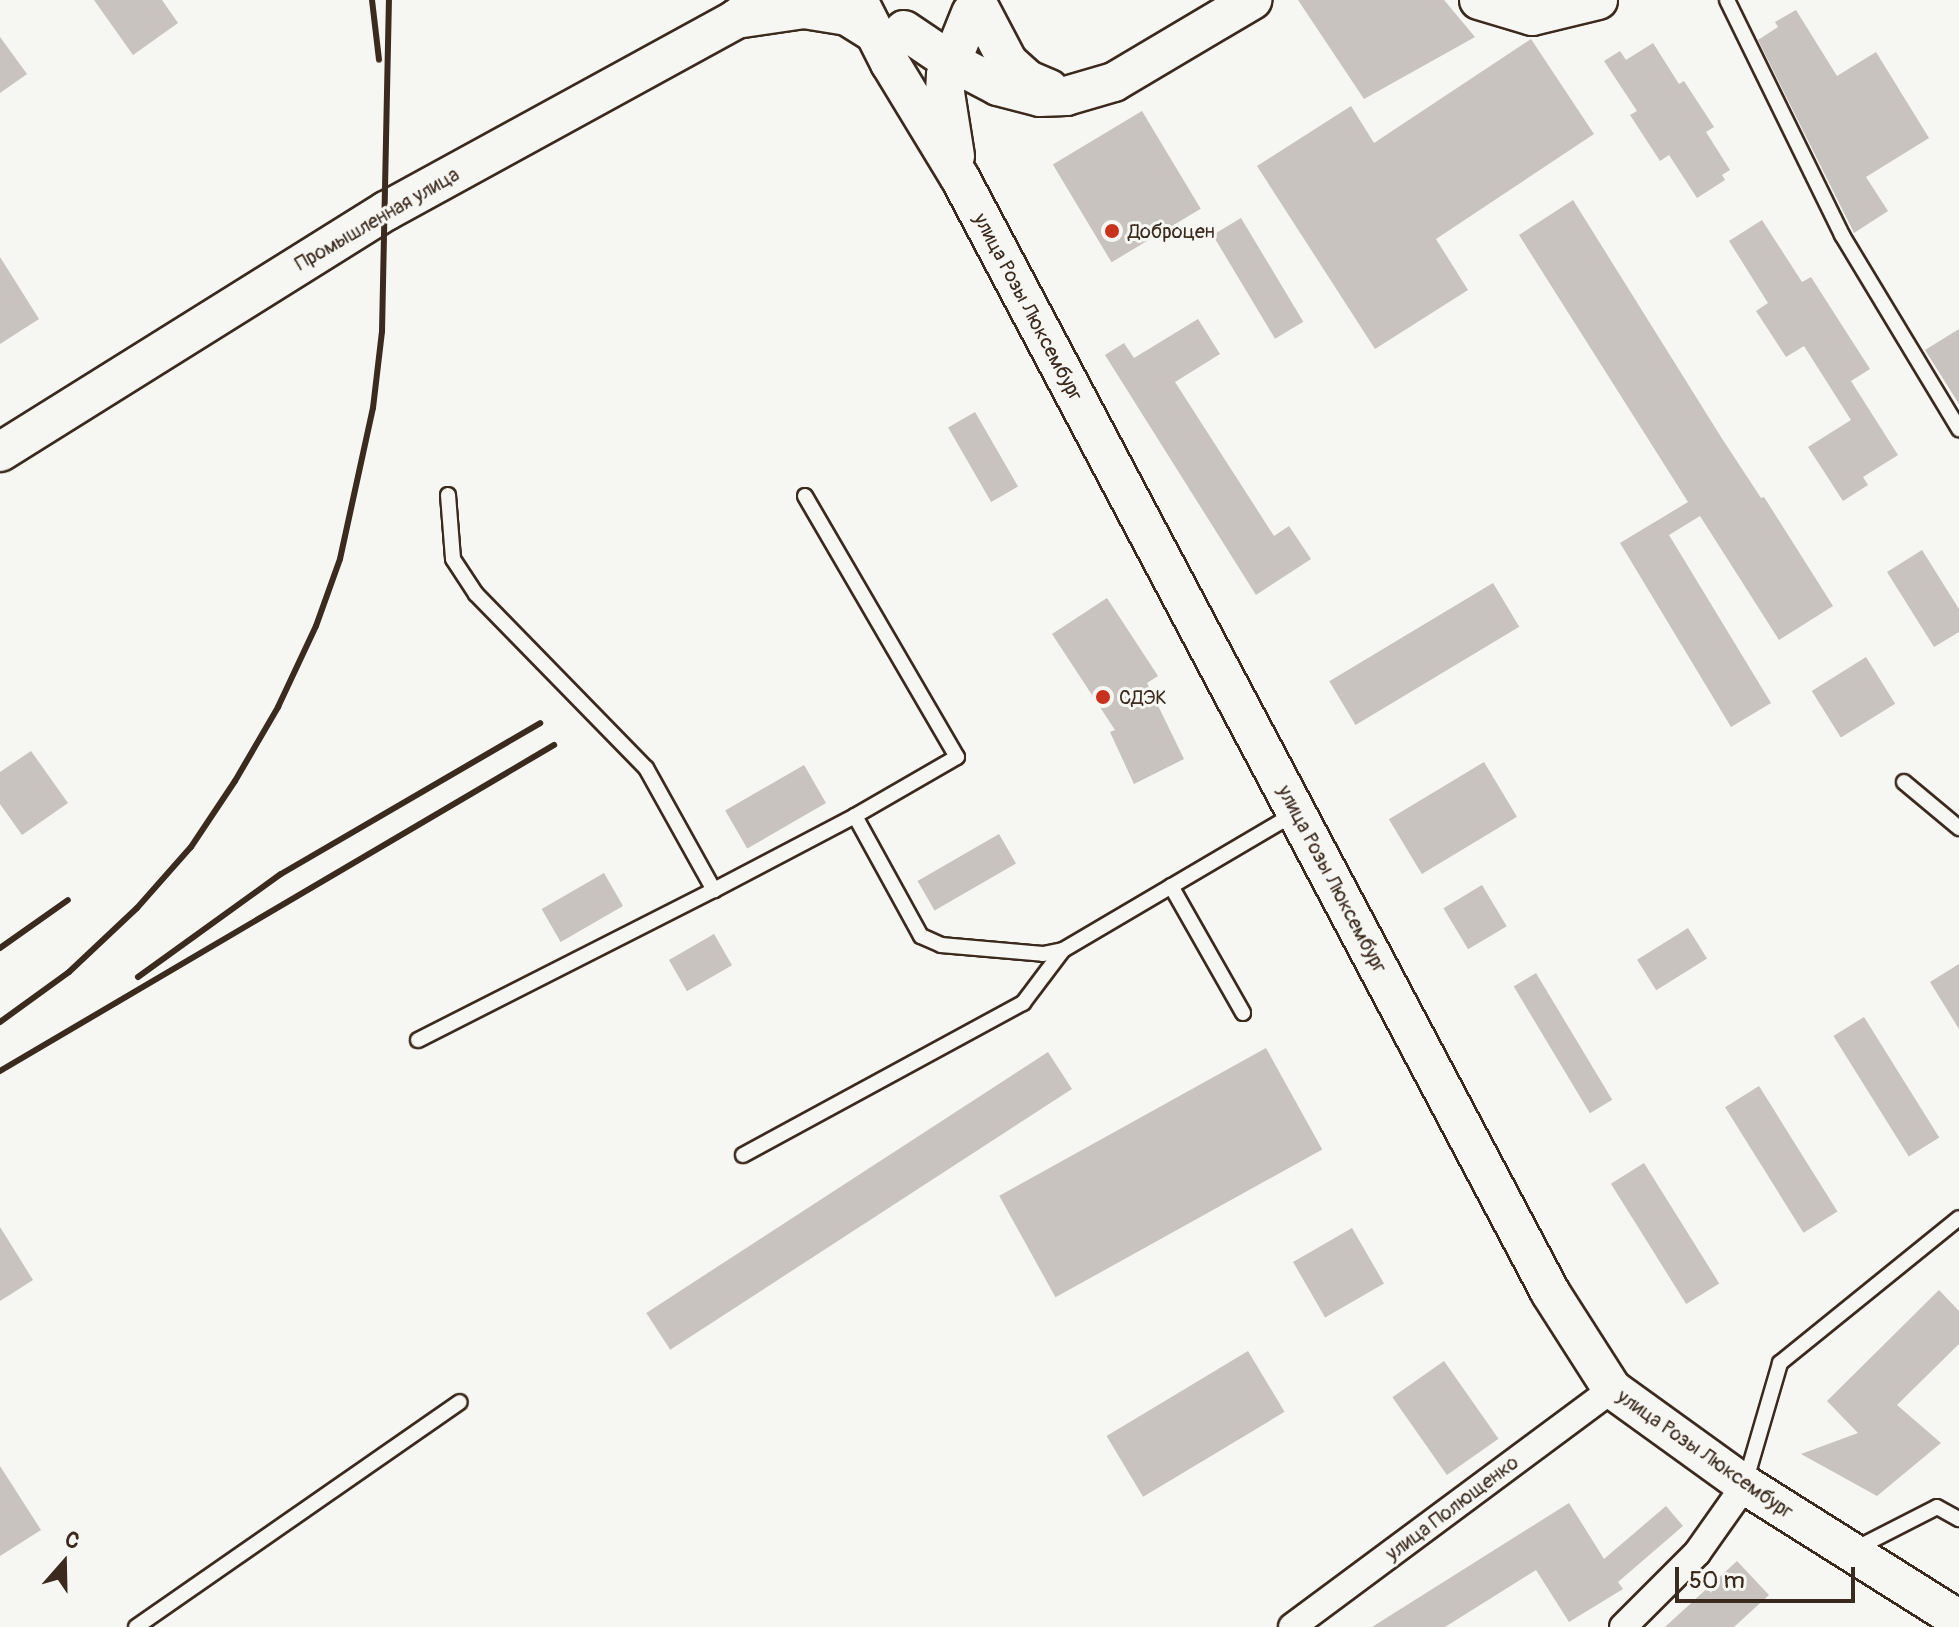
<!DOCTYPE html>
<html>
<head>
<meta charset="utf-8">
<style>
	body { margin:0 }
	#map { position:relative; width:1959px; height:1627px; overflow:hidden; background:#f6f6f2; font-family:Pangolin,sans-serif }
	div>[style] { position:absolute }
	.building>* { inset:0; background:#c8c3be; transform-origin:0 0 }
	.roads { filter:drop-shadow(2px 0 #3b2a1e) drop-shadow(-2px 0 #3b2a1e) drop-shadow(0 2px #3b2a1e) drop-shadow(0 -2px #3b2a1e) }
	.lane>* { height:14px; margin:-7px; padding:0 7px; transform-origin:7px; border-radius:7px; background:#f6f6f2 }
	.street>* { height:26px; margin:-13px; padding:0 13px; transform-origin:13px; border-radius:13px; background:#f6f6f2 }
	.secondary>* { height:38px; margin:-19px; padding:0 19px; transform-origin:19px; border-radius:19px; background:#f6f6f2 }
	.rail>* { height:6px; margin:-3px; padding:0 3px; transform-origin:3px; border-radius:3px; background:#3b2a1e }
	.dots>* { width:22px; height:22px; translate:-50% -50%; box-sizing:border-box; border:4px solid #f6f6f2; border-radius:50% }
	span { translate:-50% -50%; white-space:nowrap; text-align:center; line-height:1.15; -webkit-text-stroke:6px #f6f6f2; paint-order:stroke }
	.street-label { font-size:20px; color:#3b2a1e }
	.poi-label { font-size:20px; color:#3b2a1e }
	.left { translate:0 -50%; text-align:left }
	.north { position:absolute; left:24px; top:1523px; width:80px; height:80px; -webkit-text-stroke:6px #f6f6f2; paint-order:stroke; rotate:20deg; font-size:22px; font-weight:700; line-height:32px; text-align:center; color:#3b2a1e }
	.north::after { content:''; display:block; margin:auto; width:28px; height:36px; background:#3b2a1e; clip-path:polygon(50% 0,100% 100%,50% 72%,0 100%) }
	.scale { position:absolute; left:1675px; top:1567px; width:180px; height:36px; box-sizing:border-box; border:4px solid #3b2a1e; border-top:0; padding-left:10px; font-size:24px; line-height:28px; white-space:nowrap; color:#3b2a1e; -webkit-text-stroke:6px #f6f6f2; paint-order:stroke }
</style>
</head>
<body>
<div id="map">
	<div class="building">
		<div style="clip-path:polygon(94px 0,162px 0,178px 23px,133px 55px)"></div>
		<div style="clip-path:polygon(1298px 0,1444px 0,1475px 37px,1364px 99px)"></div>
		<div style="clip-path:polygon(1796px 10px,1837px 76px,1876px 52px,1929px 138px,1866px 177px,1888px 211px,1854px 233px,1758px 40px,1778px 27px,1775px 22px)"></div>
		<div style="clip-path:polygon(0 37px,27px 74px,0 93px)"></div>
		<div style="clip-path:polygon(1531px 39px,1594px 134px,1436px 239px,1468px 290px,1375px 349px,1257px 166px,1351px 106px,1374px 143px)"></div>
		<div style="clip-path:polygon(1653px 43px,1679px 84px,1684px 81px,1714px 127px,1706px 132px,1730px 170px,1722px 175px,1725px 180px,1697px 198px,1669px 155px,1660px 161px,1630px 115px,1637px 111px,1604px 61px,1620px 51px,1626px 60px)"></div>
		<div style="left:1142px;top:111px;width:114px;height:104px;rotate:59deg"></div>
		<div style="clip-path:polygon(1573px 200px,1721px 437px,1761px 498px,1764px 497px,1833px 606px,1779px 640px,1700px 516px,1669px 535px,1771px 703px,1731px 727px,1620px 543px,1688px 502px,1519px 235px)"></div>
		<div style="left:1241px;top:218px;width:121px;height:33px;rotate:59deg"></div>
		<div style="clip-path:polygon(1762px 220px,1802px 282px,1811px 277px,1870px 369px,1851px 381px,1898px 455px,1863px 477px,1868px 485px,1843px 501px,1808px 447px,1851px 420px,1804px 346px,1786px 357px,1756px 311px,1768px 303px,1729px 241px)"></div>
		<div style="clip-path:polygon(0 257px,39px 319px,0 344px)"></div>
		<div style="clip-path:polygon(1198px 319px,1220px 354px,1175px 382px,1274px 536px,1289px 526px,1311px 559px,1256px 595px,1105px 355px,1124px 343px,1134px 358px)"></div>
		<div style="clip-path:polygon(1959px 329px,1959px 404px,1925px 350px)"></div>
		<div style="left:975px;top:412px;width:86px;height:31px;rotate:60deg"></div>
		<div style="clip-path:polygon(1922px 550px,1959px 609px,1959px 632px,1934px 647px,1887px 572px)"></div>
		<div style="left:1493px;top:583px;width:51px;height:191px;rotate:59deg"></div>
		<div style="clip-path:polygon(1107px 598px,1158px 676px,1147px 683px,1184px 759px,1134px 784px,1110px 732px,1115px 730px,1052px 634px)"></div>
		<div style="left:1866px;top:657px;width:55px;height:64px;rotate:58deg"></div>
		<div style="clip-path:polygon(31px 751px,68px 803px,22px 835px,0 804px,0 772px)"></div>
		<div style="left:1484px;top:762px;width:64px;height:111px;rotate:59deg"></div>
		<div style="left:804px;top:765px;width:44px;height:91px;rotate:60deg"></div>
		<div style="left:999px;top:834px;width:34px;height:94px;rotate:60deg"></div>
		<div style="left:604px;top:873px;width:38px;height:72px;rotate:60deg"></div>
		<div style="left:1482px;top:885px;width:48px;height:45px;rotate:59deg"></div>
		<div style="left:1688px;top:928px;width:36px;height:60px;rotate:58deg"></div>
		<div style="left:714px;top:934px;width:36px;height:52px;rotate:60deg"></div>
		<div style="clip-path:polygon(1959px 964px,1959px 1029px,1930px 982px)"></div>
		<div style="left:1536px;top:973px;width:148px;height:26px;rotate:59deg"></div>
		<div style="left:1864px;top:1017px;width:142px;height:36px;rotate:58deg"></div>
		<div style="left:1266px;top:1048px;width:116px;height:305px;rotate:61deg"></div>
		<div style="left:1048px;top:1052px;width:44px;height:479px;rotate:57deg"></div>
		<div style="left:1759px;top:1086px;width:148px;height:40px;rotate:58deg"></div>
		<div style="left:1644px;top:1163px;width:142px;height:39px;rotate:58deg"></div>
		<div style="clip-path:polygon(0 1227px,33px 1280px,0 1301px)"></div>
		<div style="left:1352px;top:1228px;width:64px;height:68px;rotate:60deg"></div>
		<div style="clip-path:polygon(1939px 1290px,1959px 1311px,1959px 1344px,1897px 1405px,1941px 1443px,1877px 1496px,1801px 1454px,1858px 1433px,1827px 1401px)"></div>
		<div style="left:1248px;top:1351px;width:71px;height:165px;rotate:59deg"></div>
		<div style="left:1444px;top:1361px;width:95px;height:63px;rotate:55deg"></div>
		<div style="clip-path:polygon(0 1466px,41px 1530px,0 1556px)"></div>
		<div style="clip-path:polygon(1569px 1503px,1604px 1559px,1666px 1506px,1683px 1526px,1618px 1582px,1623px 1589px,1569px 1622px,1536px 1570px,1445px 1627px,1372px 1627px)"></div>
		<div style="clip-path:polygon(1737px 1561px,1769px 1595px,1734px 1627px,1665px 1627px)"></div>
	</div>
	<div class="roads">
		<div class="lane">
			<div style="left:1727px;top:0;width:262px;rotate:63.9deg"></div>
			<div style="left:1842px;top:235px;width:227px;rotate:58.9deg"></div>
			<div style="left:448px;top:495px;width:64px;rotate:85.5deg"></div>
			<div style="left:453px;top:559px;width:42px;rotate:56.7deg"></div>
			<div style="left:476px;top:594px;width:243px;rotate:45.7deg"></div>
			<div style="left:646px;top:768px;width:140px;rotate:60.9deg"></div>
			<div style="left:714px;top:890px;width:159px;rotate:-27.7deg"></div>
			<div style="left:855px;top:816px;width:137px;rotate:61.2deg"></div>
			<div style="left:921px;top:936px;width:22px;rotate:24deg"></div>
			<div style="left:941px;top:945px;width:102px;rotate:5deg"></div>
			<div style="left:1043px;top:954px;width:20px;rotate:-11deg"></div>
			<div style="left:1063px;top:950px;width:270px;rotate:-30.5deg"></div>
			<div style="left:805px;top:496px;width:302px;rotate:59.8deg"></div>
			<div style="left:957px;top:757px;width:118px;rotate:150deg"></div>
			<div style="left:1904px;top:782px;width:72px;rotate:39.9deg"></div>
			<div style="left:1171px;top:886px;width:146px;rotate:60.4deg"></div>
			<div style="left:418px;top:1040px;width:332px;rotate:-26.9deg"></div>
			<div style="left:743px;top:1155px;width:319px;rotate:-28.5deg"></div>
			<div style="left:1023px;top:1003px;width:66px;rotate:-53deg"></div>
			<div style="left:1745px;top:1483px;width:125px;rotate:-73.7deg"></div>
			<div style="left:1780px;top:1363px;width:230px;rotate:-39deg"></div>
			<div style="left:1853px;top:1550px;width:94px;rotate:-27.1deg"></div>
			<div style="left:1937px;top:1507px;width:25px;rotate:29deg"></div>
			<div style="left:136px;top:1627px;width:394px;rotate:-34.8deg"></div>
		</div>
		<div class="street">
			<div style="left:1292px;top:1627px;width:399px;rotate:-36.6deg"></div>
			<div style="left:1623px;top:1627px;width:105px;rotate:-45deg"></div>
			<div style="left:1697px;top:1553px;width:83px;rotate:-54.8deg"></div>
		</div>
		<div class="secondary">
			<div style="left:858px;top:0;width:71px;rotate:63.1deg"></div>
			<div style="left:890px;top:63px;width:135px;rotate:58.7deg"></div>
			<div style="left:960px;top:178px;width:1261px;rotate:62.09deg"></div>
			<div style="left:1550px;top:1292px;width:115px;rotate:57.4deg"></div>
			<div style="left:1612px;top:1389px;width:164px;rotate:35.8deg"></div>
			<div style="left:1745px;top:1485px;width:253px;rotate:32.2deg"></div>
			<div style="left:1479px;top:0;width:55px;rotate:16.8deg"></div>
			<div style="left:1532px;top:16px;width:68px;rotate:-13.6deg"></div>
			<div style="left:977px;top:3px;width:67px;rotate:62.3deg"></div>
			<div style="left:1008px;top:62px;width:27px;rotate:42deg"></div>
			<div style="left:1028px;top:80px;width:23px;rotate:23deg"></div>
			<div style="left:736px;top:19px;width:69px;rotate:-8.4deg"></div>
			<div style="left:804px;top:9px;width:44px;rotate:9.2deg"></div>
			<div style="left:847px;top:16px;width:32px;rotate:32deg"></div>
			<div style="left:904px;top:30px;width:55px;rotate:34deg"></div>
			<div style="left:950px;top:61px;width:54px;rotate:27.5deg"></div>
			<div style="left:998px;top:86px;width:43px;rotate:14.7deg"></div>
			<div style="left:1040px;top:97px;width:26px;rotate:-2deg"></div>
			<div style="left:1066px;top:96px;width:50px;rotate:-16.3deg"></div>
			<div style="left:1114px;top:82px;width:161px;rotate:-30.7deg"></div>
			<div style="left:955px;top:156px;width:64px;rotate:-99deg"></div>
			<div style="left:945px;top:93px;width:18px;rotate:-87deg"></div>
			<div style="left:946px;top:75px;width:67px;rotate:-68deg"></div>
			<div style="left:0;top:452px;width:455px;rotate:-32deg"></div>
			<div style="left:386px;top:211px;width:399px;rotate:-28.7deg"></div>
			<div style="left:736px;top:19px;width:32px;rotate:-36deg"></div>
		</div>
	</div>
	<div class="rail">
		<div style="left:372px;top:0;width:60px;rotate:83.3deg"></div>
		<div style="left:0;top:948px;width:83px;rotate:-35.2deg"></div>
		<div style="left:138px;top:977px;width:176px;rotate:-35.8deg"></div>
		<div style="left:281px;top:874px;width:300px;rotate:-30.2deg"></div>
		<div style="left:0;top:1022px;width:85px;rotate:-35.9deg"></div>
		<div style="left:69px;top:972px;width:93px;rotate:-43.3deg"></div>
		<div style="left:137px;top:908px;width:81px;rotate:-48.5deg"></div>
		<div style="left:191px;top:847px;width:79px;rotate:-56.3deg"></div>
		<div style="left:235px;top:781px;width:86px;rotate:-59.8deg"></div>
		<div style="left:278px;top:707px;width:89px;rotate:-64.9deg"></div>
		<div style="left:316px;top:626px;width:71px;rotate:-70.3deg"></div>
		<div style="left:340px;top:559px;width:155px;rotate:-77.7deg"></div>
		<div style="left:373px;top:408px;width:78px;rotate:-83.3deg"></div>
		<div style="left:382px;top:331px;width:331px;rotate:-88.8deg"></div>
		<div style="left:0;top:1071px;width:643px;rotate:-30.47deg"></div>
	</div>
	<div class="dots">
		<div style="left:1112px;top:231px;background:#c8321e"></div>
		<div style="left:1103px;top:697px;background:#c8321e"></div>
	</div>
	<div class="street-label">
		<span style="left:377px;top:219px;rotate:-30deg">Промышленная улица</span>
		<span style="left:1028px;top:307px;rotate:62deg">улица Розы Люксембург</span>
		<span style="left:1332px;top:879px;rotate:62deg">улица Розы Люксембург</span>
		<span style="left:1705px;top:1454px;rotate:35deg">улица Розы Люксембург</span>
		<span style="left:1452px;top:1508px;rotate:-37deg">улица Полющенко</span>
	</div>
	<div class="poi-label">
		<span class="left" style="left:1128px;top:231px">Доброцен</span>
		<span class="left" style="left:1119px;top:697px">СДЭК</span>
	</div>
	<div class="north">С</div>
	<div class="scale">50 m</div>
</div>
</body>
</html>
